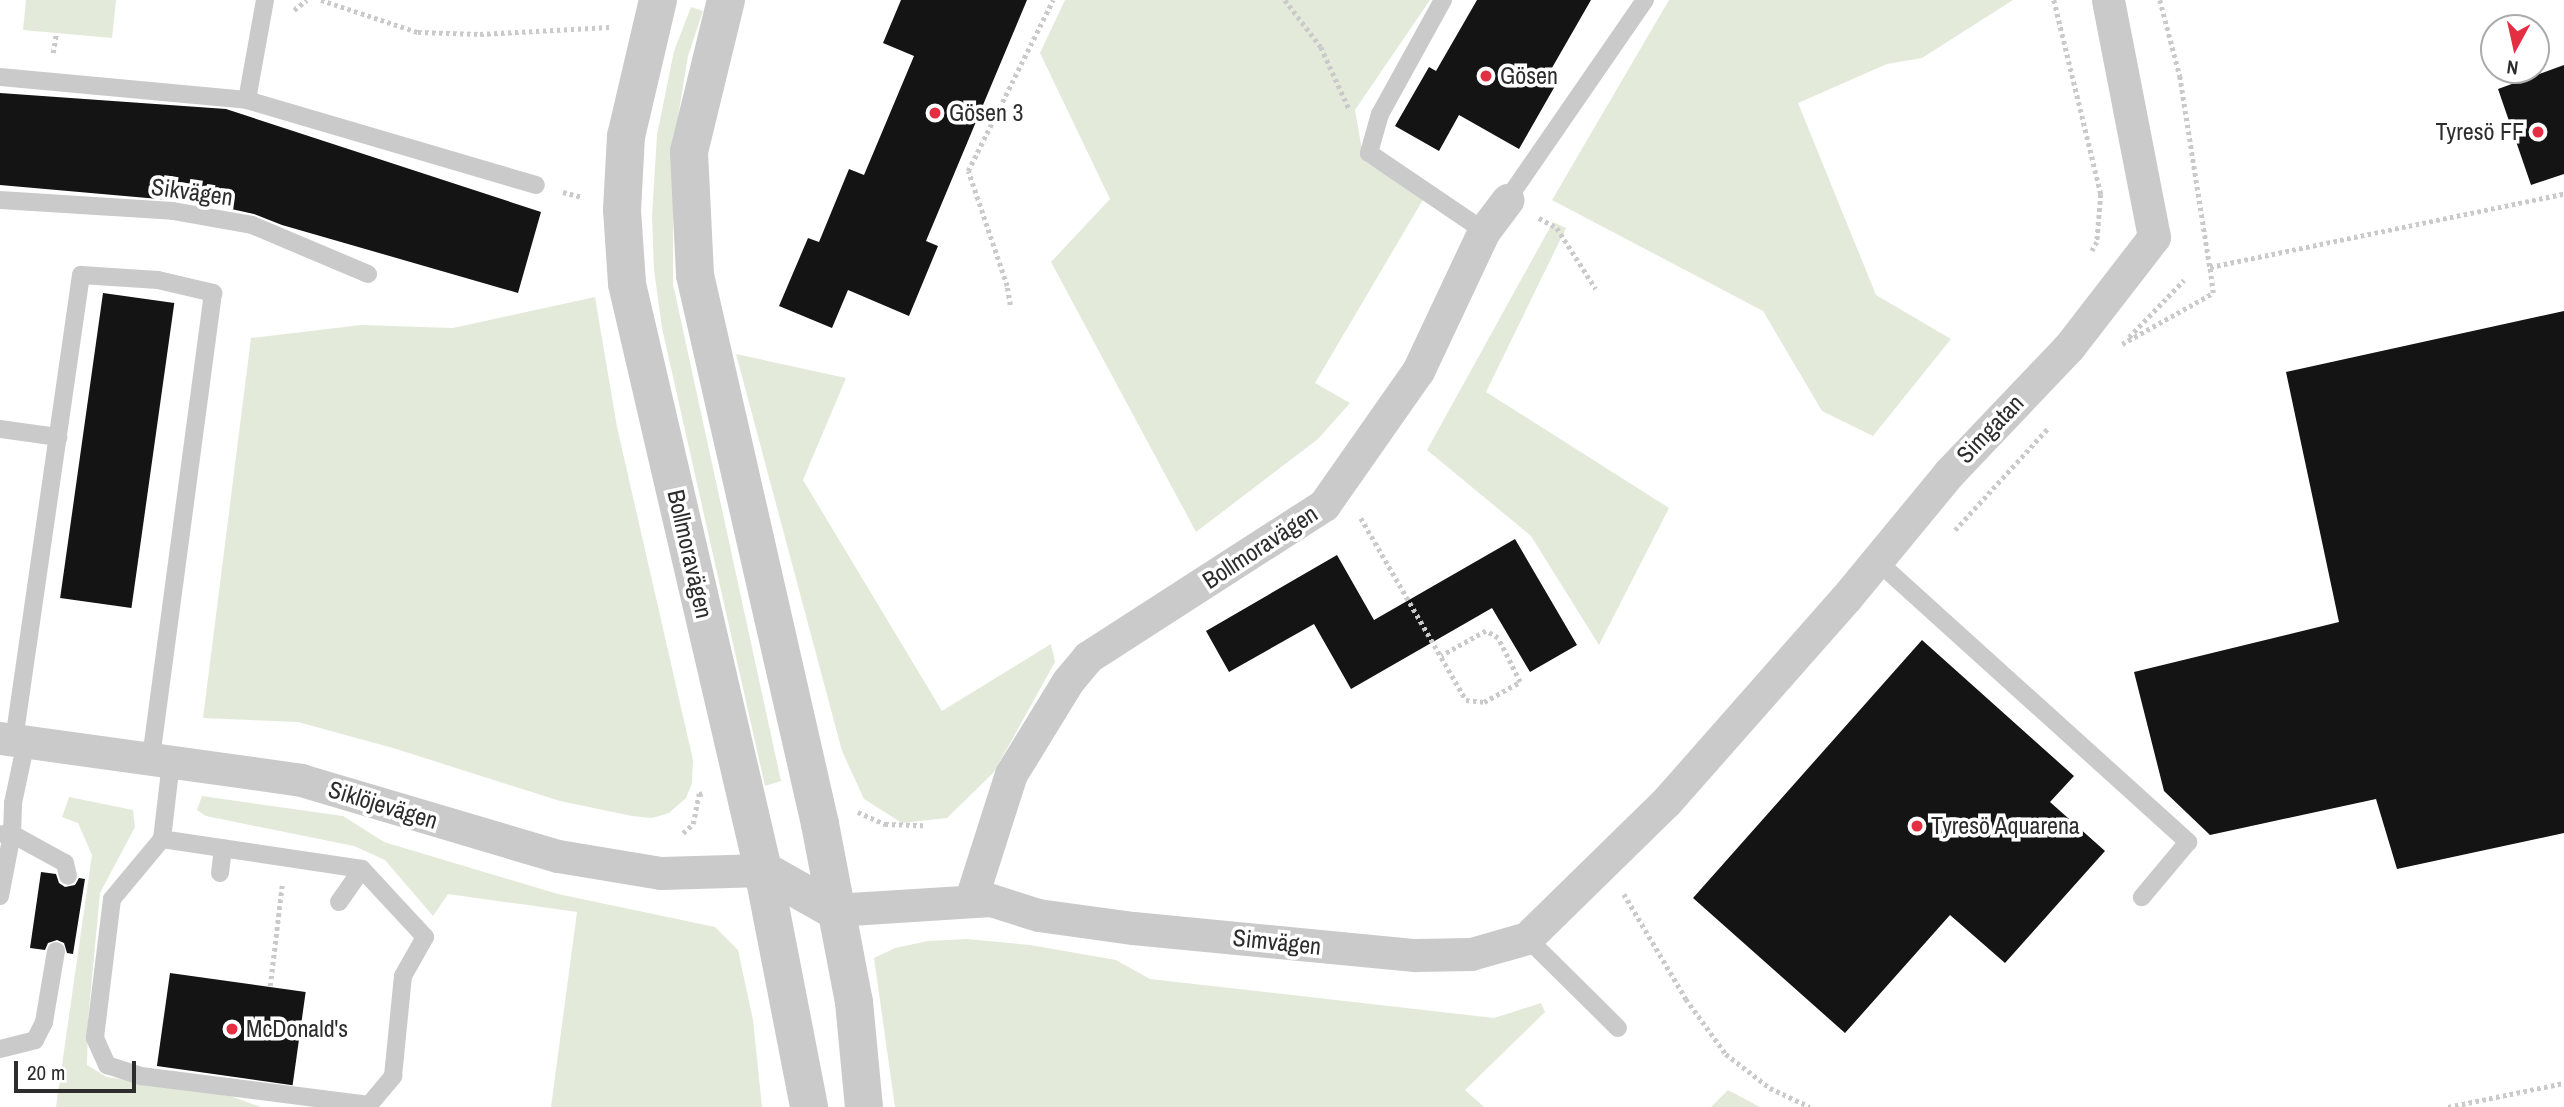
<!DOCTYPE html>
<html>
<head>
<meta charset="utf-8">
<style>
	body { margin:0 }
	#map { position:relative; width:2564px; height:1107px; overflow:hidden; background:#fff; font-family:"Archivo Narrow",sans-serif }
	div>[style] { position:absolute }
	.green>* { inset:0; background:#e3eada }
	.building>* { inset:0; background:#141414; transform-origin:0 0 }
	.path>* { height:4.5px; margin-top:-2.25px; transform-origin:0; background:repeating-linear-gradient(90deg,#cacaca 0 3.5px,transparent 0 7px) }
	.service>* { height:18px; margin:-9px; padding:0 9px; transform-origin:9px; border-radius:9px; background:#cacaca }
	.minor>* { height:33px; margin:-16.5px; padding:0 16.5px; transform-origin:16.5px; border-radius:16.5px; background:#cacaca }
	.tertiary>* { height:38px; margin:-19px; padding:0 19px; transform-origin:19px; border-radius:19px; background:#cacaca }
	.dots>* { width:19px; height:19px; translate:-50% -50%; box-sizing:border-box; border:4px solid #fff; border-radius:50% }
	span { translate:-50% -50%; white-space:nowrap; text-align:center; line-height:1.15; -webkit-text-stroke:7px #fff; paint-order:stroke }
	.poi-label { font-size:24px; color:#2d2d2d }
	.left { translate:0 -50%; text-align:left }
	.right { translate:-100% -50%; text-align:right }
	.street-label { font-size:24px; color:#2d2d2d }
	.north { position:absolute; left:2480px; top:14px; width:70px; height:70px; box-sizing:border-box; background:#fff; border:2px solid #ababab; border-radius:50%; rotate:188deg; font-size:19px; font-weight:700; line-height:28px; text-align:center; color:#2d2d2d }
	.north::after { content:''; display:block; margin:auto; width:24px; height:32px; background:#e42e42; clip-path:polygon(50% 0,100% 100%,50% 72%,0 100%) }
	.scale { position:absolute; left:14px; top:1061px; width:122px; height:32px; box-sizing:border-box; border:4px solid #2d2d2d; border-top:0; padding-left:9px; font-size:21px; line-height:24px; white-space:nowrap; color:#2d2d2d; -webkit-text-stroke:5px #fff; paint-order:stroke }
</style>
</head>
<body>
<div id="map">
	<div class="green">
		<div style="clip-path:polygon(26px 0,116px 0,112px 38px,23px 30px)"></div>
		<div style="clip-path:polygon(1065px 0,1430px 0,1355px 110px,1364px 161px,1424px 198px,1315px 383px,1350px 403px,1318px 439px,1196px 532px,1051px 262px,1110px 199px,1040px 53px)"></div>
		<div style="clip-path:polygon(1669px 0,2013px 0,1922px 58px,1887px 64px,1798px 103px,1876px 295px,1951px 339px,1873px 436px,1822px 411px,1763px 311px,1552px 200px)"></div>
		<div style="clip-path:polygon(691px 7px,703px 11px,688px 56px,673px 148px,673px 284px,781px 781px,765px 786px,662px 328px,654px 270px,652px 216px,657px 135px,674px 51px)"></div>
		<div style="clip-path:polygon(1553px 222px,1566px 228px,1486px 392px,1669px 508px,1599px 645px,1531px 536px,1427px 450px)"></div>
		<div style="clip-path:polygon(595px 297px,617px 427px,693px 760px,692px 783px,686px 798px,669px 813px,652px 818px,632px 816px,560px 801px,393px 748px,298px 722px,203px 718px,251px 338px,361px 325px,453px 328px)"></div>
		<div style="clip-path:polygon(736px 354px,846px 378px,803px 480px,942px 711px,1051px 644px,1055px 662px,994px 772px,947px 818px,902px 823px,864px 799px,842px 751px)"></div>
		<div style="clip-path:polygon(202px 796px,343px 816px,384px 842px,558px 894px,715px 927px,738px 950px,753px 1020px,762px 1107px,551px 1107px,577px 912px,448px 894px,433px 916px,385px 860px,354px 846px,206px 816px,197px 810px)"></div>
		<div style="clip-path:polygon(69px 797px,133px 810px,135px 827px,100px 893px,88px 1020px,87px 1065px,107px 1077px,230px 1096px,261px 1107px,56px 1107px,92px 855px,78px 823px,62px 817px)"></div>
		<div style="clip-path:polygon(967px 939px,1030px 945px,1116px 960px,1150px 979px,1494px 1018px,1541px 1003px,1545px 1012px,1465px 1090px,1484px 1107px,895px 1107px,874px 958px,895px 948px,928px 941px)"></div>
		<div style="clip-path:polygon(1728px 1090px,1760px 1107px,1711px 1107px)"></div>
	</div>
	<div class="building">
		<div style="clip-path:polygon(901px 0,1027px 0,926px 241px,938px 246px,909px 316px,848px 290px,832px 328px,779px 306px,808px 238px,819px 242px,849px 169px,864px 175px,914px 56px,883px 43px)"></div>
		<div style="clip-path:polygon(1477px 0,1591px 0,1545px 80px,1555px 86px,1519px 149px,1459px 115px,1439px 151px,1395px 126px,1429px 67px,1436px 71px)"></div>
		<div style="clip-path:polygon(2564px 65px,2564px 174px,2531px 185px,2498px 89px)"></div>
		<div style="clip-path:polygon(0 93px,226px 109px,541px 212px,518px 293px,282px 225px,254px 214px,204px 203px,0 185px)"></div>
		<div style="left:103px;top:293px;width:72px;height:308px;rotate:8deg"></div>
		<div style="clip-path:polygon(2564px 311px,2564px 833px,2397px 869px,2376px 799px,2210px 835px,2164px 791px,2134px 672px,2339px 622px,2286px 372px)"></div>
		<div style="clip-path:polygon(1515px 539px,1577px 645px,1530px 672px,1492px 608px,1351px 689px,1314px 624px,1229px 672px,1206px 631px,1337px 555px,1374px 620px)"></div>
		<div style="clip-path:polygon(1922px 640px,2074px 776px,2050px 802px,2105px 851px,2005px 963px,1950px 915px,1845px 1033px,1693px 898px)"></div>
		<div style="clip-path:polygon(41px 872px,56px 874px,59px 883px,65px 887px,75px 885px,79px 878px,85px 879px,73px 954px,67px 953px,64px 943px,57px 940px,48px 943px,45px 950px,30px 948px)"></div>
		<div style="left:170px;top:973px;width:137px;height:94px;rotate:8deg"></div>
	</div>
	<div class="path">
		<div style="left:321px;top:0;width:102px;rotate:18.3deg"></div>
		<div style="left:418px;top:32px;width:62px;rotate:1.8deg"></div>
		<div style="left:480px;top:34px;width:130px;rotate:-3.1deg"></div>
		<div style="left:1285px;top:0;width:59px;rotate:52.5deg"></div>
		<div style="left:1321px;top:47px;width:70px;rotate:65.6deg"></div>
		<div style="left:2054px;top:0;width:200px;rotate:76.4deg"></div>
		<div style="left:2101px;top:194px;width:48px;rotate:94.8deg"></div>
		<div style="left:2097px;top:242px;width:10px;rotate:119deg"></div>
		<div style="left:2160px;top:0;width:79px;rotate:75.3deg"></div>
		<div style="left:2180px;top:76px;width:193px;rotate:81.1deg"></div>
		<div style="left:294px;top:10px;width:16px;rotate:-38deg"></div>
		<div style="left:53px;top:53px;width:20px;rotate:-81deg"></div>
		<div style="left:563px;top:192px;width:20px;rotate:15deg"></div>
		<div style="left:1539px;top:218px;width:21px;rotate:29deg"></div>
		<div style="left:1557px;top:228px;width:72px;rotate:57.4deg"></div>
		<div style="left:1010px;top:305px;width:19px;rotate:-99deg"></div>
		<div style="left:1007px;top:286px;width:121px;rotate:-108.7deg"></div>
		<div style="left:968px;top:171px;width:191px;rotate:-63.6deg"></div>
		<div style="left:2129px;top:337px;width:79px;rotate:-46deg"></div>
		<div style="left:2122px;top:344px;width:104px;rotate:-29.3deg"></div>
		<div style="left:2213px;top:293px;width:26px;rotate:-97deg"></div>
		<div style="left:2210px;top:267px;width:361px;rotate:-11.7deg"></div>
		<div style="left:1361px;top:518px;width:210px;rotate:60deg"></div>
		<div style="left:1466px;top:700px;width:18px;rotate:6deg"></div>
		<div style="left:1484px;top:702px;width:41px;rotate:-29.1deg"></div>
		<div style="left:1520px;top:682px;width:49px;rotate:-116.6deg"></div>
		<div style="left:1498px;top:638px;width:14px;rotate:-150deg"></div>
		<div style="left:1486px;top:631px;width:51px;rotate:150.9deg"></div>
		<div style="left:1955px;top:530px;width:138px;rotate:-47.6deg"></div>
		<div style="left:858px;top:812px;width:30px;rotate:24deg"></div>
		<div style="left:885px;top:824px;width:38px;rotate:2deg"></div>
		<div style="left:683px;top:833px;width:13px;rotate:-42deg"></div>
		<div style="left:693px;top:824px;width:31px;rotate:-79deg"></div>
		<div style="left:699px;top:794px;width:7px;rotate:-8deg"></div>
		<div style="left:1624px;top:894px;width:122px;rotate:59.4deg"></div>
		<div style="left:1686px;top:999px;width:68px;rotate:54deg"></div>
		<div style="left:1726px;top:1054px;width:56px;rotate:37.7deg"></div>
		<div style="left:1770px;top:1088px;width:44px;rotate:25.4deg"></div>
		<div style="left:270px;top:986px;width:101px;rotate:-83.2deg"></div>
		<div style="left:2448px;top:1107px;width:118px;rotate:-11.7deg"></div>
	</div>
	<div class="service">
		<div style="left:1443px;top:0;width:130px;rotate:118.9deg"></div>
		<div style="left:1380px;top:114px;width:41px;rotate:105.8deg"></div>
		<div style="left:1369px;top:153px;width:139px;rotate:34.1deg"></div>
		<div style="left:0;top:77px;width:248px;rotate:5.3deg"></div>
		<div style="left:247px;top:100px;width:301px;rotate:16.4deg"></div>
		<div style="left:247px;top:100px;width:102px;rotate:-79.8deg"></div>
		<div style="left:0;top:200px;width:173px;rotate:3.6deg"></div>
		<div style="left:173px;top:211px;width:80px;rotate:10deg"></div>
		<div style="left:252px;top:225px;width:126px;rotate:22.9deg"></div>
		<div style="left:1507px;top:200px;width:243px;rotate:-55.4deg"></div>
		<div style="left:0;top:429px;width:59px;rotate:7.9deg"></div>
		<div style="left:1876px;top:560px;width:421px;rotate:42.1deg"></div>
		<div style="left:2188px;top:842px;width:72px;rotate:129.9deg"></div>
		<div style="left:14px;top:740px;width:470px;rotate:-81.8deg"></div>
		<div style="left:81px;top:275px;width:77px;rotate:3.7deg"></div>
		<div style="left:158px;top:280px;width:57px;rotate:13.3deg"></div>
		<div style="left:213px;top:293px;width:470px;rotate:97.6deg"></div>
		<div style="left:3px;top:834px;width:9px"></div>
		<div style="left:12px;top:834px;width:60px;rotate:28.7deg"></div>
		<div style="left:65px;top:863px;width:13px;rotate:77deg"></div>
		<div style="left:162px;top:839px;width:78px;rotate:129.8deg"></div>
		<div style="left:112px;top:899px;width:140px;rotate:97deg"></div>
		<div style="left:95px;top:1038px;width:30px;rotate:66deg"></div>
		<div style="left:107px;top:1065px;width:36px;rotate:18deg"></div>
		<div style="left:141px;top:1076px;width:230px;rotate:7.2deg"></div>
		<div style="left:369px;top:1105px;width:38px;rotate:-50deg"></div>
		<div style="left:393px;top:1076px;width:100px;rotate:-84.3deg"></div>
		<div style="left:403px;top:976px;width:45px;rotate:-60.6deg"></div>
		<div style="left:425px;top:937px;width:93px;rotate:-132.8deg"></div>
		<div style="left:362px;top:869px;width:202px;rotate:-171.5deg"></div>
		<div style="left:162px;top:839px;width:78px;rotate:-83.3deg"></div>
		<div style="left:220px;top:873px;width:25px;rotate:-83deg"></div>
		<div style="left:0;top:896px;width:63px;rotate:-79deg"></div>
		<div style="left:12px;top:834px;width:31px;rotate:-88deg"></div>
		<div style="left:13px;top:803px;width:62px;rotate:-78deg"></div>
		<div style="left:339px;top:902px;width:40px;rotate:-55.1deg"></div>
		<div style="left:1527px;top:938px;width:128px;rotate:44.7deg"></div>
		<div style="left:0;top:1049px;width:36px;rotate:-14deg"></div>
		<div style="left:35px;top:1040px;width:20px;rotate:-63deg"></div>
		<div style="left:44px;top:1022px;width:72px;rotate:-80.4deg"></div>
	</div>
	<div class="minor">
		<div style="left:0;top:738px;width:304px;rotate:7.9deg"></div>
		<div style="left:301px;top:780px;width:268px;rotate:16.5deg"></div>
		<div style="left:558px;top:856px;width:104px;rotate:9.4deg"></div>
		<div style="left:661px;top:873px;width:102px;rotate:-1.7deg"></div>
		<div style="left:971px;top:899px;width:131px;rotate:-72.3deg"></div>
		<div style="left:1011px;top:774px;width:109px;rotate:-58.5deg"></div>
		<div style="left:1068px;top:681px;width:31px;rotate:-50deg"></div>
		<div style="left:1088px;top:657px;width:281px;rotate:-32.8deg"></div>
		<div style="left:1324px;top:505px;width:164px;rotate:-55deg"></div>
		<div style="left:1418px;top:371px;width:155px;rotate:-64.8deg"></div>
		<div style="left:1484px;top:231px;width:39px;rotate:-53deg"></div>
		<div style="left:834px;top:910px;width:157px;rotate:-3.6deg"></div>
		<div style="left:991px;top:900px;width:49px;rotate:17.7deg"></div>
		<div style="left:1038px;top:915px;width:96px;rotate:7.8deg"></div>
		<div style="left:1133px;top:928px;width:283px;rotate:5.5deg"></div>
		<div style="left:1415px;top:955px;width:56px;rotate:-1deg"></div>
		<div style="left:1471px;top:954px;width:58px;rotate:-15.9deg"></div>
		<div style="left:1527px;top:938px;width:194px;rotate:-44.4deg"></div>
		<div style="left:1666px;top:802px;width:272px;rotate:-48.6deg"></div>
		<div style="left:1846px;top:598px;width:162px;rotate:-50.5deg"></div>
		<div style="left:1949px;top:473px;width:174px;rotate:-46.4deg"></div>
		<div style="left:2069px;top:347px;width:139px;rotate:-52.3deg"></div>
		<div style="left:2154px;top:237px;width:241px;rotate:-101deg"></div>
	</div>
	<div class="tertiary">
		<div style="left:658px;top:0;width:140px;rotate:103.2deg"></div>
		<div style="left:626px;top:136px;width:74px;rotate:93.1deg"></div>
		<div style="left:622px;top:210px;width:74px;rotate:86.1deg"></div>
		<div style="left:627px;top:284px;width:602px;rotate:76.93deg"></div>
		<div style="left:763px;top:870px;width:241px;rotate:79deg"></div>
		<div style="left:726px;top:0;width:156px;rotate:103.7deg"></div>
		<div style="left:689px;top:152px;width:123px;rotate:87.2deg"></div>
		<div style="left:695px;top:275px;width:563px;rotate:77.17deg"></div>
		<div style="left:820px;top:824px;width:181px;rotate:79.2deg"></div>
		<div style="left:854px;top:1002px;width:105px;rotate:84.6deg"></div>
		<div style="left:763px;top:870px;width:81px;rotate:29.4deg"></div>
	</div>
	<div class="dots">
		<div style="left:1486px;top:76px;background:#e42e42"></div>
		<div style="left:935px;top:113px;background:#e42e42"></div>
		<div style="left:2538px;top:132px;background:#e42e42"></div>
		<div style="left:1917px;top:826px;background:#e42e42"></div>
		<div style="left:232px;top:1029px;background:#e42e42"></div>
	</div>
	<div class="poi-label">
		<span class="left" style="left:1500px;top:76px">Gösen</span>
		<span class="left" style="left:949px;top:113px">Gösen 3</span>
		<span class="right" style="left:2524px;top:132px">Tyresö FF</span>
		<span class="left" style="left:1931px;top:826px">Tyresö Aquarena</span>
		<span class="left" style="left:246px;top:1029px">McDonald's</span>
	</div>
	<div class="street-label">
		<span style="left:192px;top:192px;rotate:8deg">Sikvägen</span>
		<span style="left:1990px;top:429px;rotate:-46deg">Simgatan</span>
		<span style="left:1260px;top:547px;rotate:-33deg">Bollmoravägen</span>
		<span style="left:690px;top:554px;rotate:77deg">Bollmoravägen</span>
		<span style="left:383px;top:805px;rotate:17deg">Siklöjevägen</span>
		<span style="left:1277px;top:942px;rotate:6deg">Simvägen</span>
	</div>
	<div class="north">N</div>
	<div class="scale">20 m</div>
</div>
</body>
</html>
